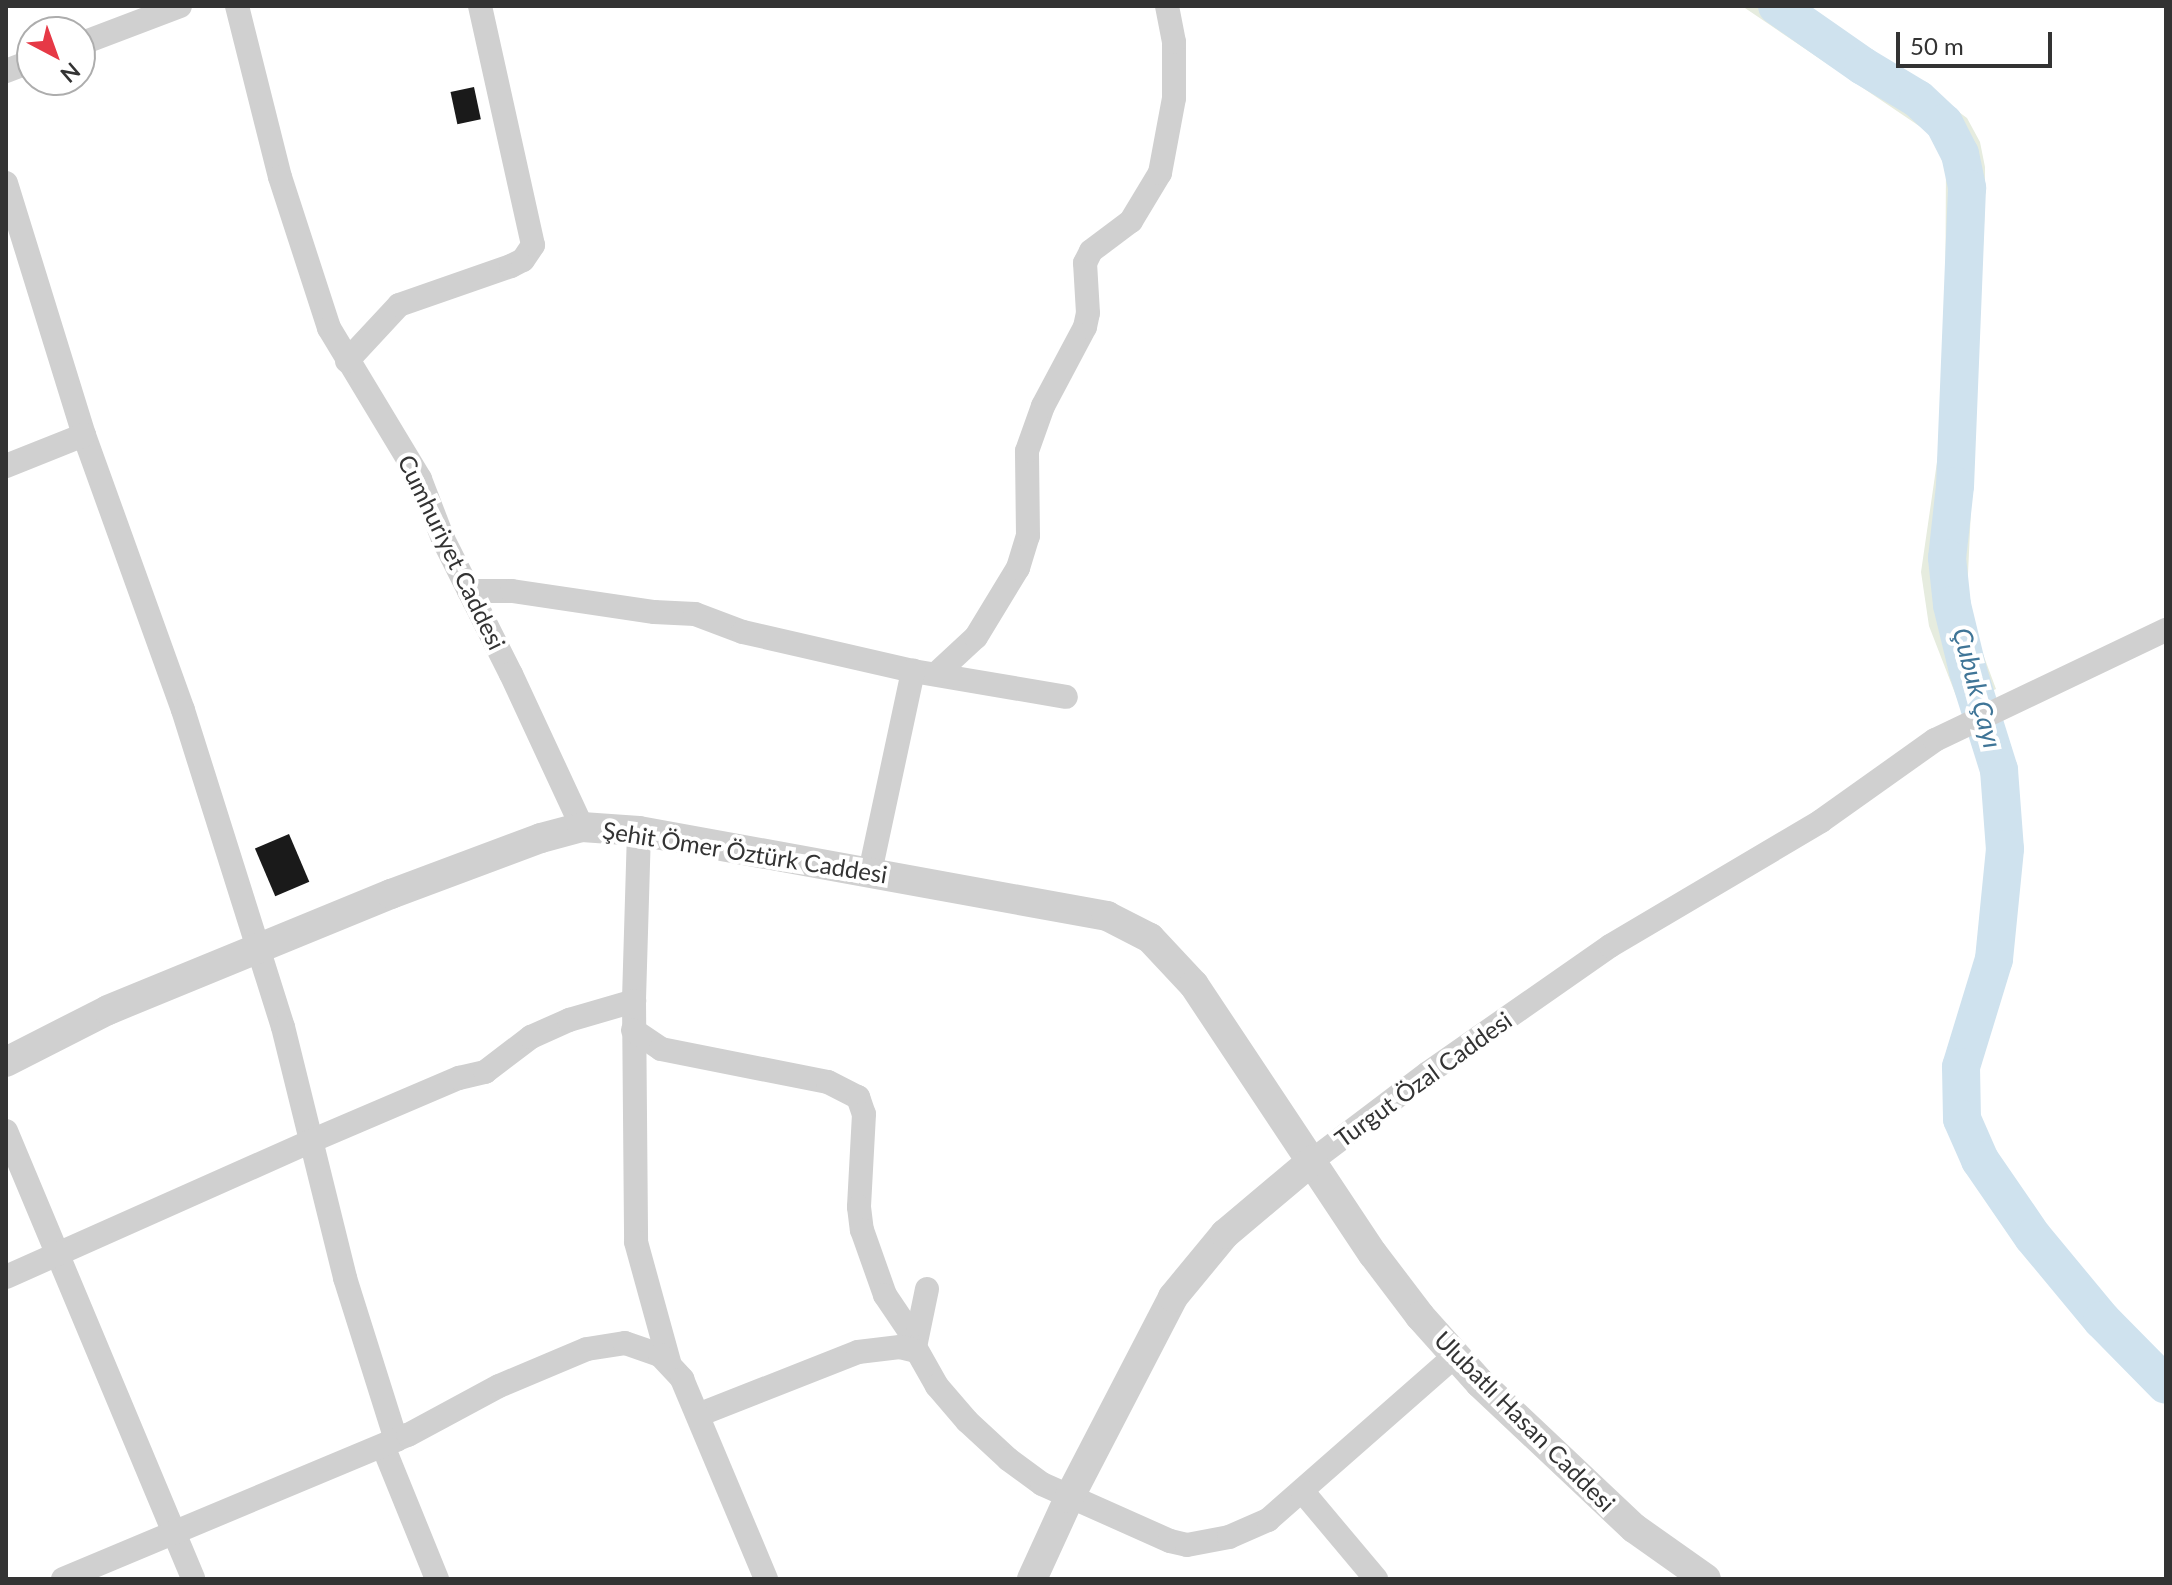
<!DOCTYPE html>
<html>
<head>
<meta charset="utf-8">
<style>
	body { margin:0 }
	#map { position:relative; width:2172px; height:1585px; overflow:hidden; background:#fff; font-family:Lato,sans-serif }
	div>[style] { position:absolute }
	.green>* { inset:0; background:#e6ecdf }
	.river>* { height:38px; margin:-19px; padding:0 19px; transform-origin:19px; border-radius:19px; background:#cfe2ee }
	.building>* { inset:0; background:#1a1a1a; transform-origin:0 0 }
	.minor>* { height:24px; margin:-12px; padding:0 12px; transform-origin:12px; border-radius:12px; background:#d0d0d0 }
	.tertiary>* { height:30px; margin:-15px; padding:0 15px; transform-origin:15px; border-radius:15px; background:#d0d0d0 }
	span { translate:-50% -50%; white-space:nowrap; text-align:center; line-height:1.15; -webkit-text-stroke:8px #fff; paint-order:stroke }
	.street-label { font-size:24px; color:#333 }
	.water-label { font-size:26px; color:#3f7597; font-style:italic }
	.frame { position:absolute; inset:0; border:8px solid #333; pointer-events:none }
	.north { position:absolute; left:16px; top:16px; width:80px; height:80px; box-sizing:border-box; background:#fff; border:2px solid #adadad; border-radius:50%; rotate:139deg; font-size:22px; font-weight:700; line-height:32px; text-align:center; color:#333 }
	.north::after { content:''; display:block; margin:auto; width:28px; height:36px; background:#e63946; clip-path:polygon(50% 0,100% 100%,50% 72%,0 100%) }
	.scale { position:absolute; left:1896px; top:32px; width:156px; height:36px; box-sizing:border-box; border:4px solid #333; border-top:0; padding-left:10px; font-size:24px; line-height:28px; white-space:nowrap; color:#333; -webkit-text-stroke:6px #fff; paint-order:stroke }
</style>
</head>
<body>
<div id="map">
	<div class="green">
		<div style="clip-path:polygon(1742px 6px,1804px 6px,1864px 54px,1918px 82px,1967px 118px,1980px 142px,1985px 167px,1985px 204px,1967px 596px,1973px 627px,1996px 689px,1960px 706px,1929px 626px,1921px 572px,1938px 455px,1945px 342px,1946px 160px,1941px 146px,1928px 132px)"></div>
	</div>
	<div class="river">
		<div style="left:1777px;top:6px;width:105px;rotate:34.9deg"></div>
		<div style="left:1863px;top:66px;width:64px;rotate:31deg"></div>
		<div style="left:1918px;top:99px;width:35px;rotate:43deg"></div>
		<div style="left:1944px;top:123px;width:35px;rotate:63deg"></div>
		<div style="left:1960px;top:154px;width:35px;rotate:78deg"></div>
		<div style="left:1967px;top:188px;width:298px;rotate:92.3deg"></div>
		<div style="left:1955px;top:486px;width:72px;rotate:96.3deg"></div>
		<div style="left:1947px;top:558px;width:47px;rotate:83.9deg"></div>
		<div style="left:1952px;top:605px;width:68px;rotate:76.4deg"></div>
		<div style="left:1968px;top:671px;width:104px;rotate:72.6deg"></div>
		<div style="left:1999px;top:770px;width:79px;rotate:85.7deg"></div>
		<div style="left:2005px;top:849px;width:111px;rotate:95.7deg"></div>
		<div style="left:1994px;top:959px;width:113px;rotate:107deg"></div>
		<div style="left:1961px;top:1067px;width:52px;rotate:88.9deg"></div>
		<div style="left:1962px;top:1119px;width:45px;rotate:66.3deg"></div>
		<div style="left:1980px;top:1160px;width:93px;rotate:55.5deg"></div>
		<div style="left:2033px;top:1237px;width:108px;rotate:50.3deg"></div>
		<div style="left:2102px;top:1320px;width:91px;rotate:45.4deg"></div>
	</div>
	<div class="building">
		<div style="left:474px;top:87px;width:33px;height:24px;rotate:78deg"></div>
		<div style="left:289px;top:834px;width:52px;height:37px;rotate:67deg"></div>
	</div>
	<div class="minor">
		<div style="left:237px;top:6px;width:176px;rotate:75.9deg"></div>
		<div style="left:280px;top:177px;width:159px;rotate:72deg"></div>
		<div style="left:329px;top:328px;width:176px;rotate:58.9deg"></div>
		<div style="left:420px;top:479px;width:64px;rotate:69deg"></div>
		<div style="left:443px;top:539px;width:151px;rotate:63.3deg"></div>
		<div style="left:511px;top:674px;width:169px;rotate:65.1deg"></div>
		<div style="left:80px;top:44px;width:107px;rotate:-20.8deg"></div>
		<div style="left:6px;top:71px;width:28px;rotate:-21deg"></div>
		<div style="left:6px;top:183px;width:264px;rotate:72.8deg"></div>
		<div style="left:84px;top:435px;width:292px;rotate:70.2deg"></div>
		<div style="left:183px;top:710px;width:332px;rotate:72.5deg"></div>
		<div style="left:283px;top:1027px;width:259px;rotate:76.1deg"></div>
		<div style="left:345px;top:1278px;width:170px;rotate:72.5deg"></div>
		<div style="left:347px;top:361px;width:76px;rotate:-47.1deg"></div>
		<div style="left:399px;top:305px;width:119px;rotate:-19.2deg"></div>
		<div style="left:511px;top:266px;width:13px;rotate:-27deg"></div>
		<div style="left:523px;top:260px;width:18px;rotate:-56deg"></div>
		<div style="left:533px;top:245px;width:245px;rotate:-102.5deg"></div>
		<div style="left:6px;top:466px;width:84px;rotate:-21.7deg"></div>
		<div style="left:469px;top:591px;width:43px"></div>
		<div style="left:512px;top:591px;width:144px;rotate:8.4deg"></div>
		<div style="left:654px;top:612px;width:41px;rotate:2.8deg"></div>
		<div style="left:695px;top:614px;width:51px;rotate:20.6deg"></div>
		<div style="left:743px;top:632px;width:174px;rotate:12.9deg"></div>
		<div style="left:913px;top:671px;width:155px;rotate:9.6deg"></div>
		<div style="left:936px;top:674px;width:54px;rotate:-42.8deg"></div>
		<div style="left:976px;top:637px;width:81px;rotate:-58.7deg"></div>
		<div style="left:1018px;top:568px;width:34px;rotate:-73deg"></div>
		<div style="left:1028px;top:536px;width:85px;rotate:-90.7deg"></div>
		<div style="left:1027px;top:451px;width:48px;rotate:-70.4deg"></div>
		<div style="left:1043px;top:406px;width:89px;rotate:-62deg"></div>
		<div style="left:1085px;top:327px;width:14px;rotate:-78deg"></div>
		<div style="left:1088px;top:313px;width:50px;rotate:-93.4deg"></div>
		<div style="left:1085px;top:263px;width:13px;rotate:-63deg"></div>
		<div style="left:1091px;top:251px;width:50px;rotate:-36.9deg"></div>
		<div style="left:1131px;top:221px;width:56px;rotate:-58.9deg"></div>
		<div style="left:1160px;top:173px;width:76px;rotate:-79.4deg"></div>
		<div style="left:1174px;top:98px;width:56px;rotate:-90deg"></div>
		<div style="left:1174px;top:42px;width:37px;rotate:-101deg"></div>
		<div style="left:639px;top:831px;width:170px;rotate:91.7deg"></div>
		<div style="left:634px;top:1001px;width:241px;rotate:89.5deg"></div>
		<div style="left:636px;top:1242px;width:124px;rotate:74.6deg"></div>
		<div style="left:870px;top:872px;width:206px;rotate:-77.9deg"></div>
		<div style="left:633px;top:1030px;width:34px;rotate:34deg"></div>
		<div style="left:661px;top:1049px;width:170px;rotate:11.2deg"></div>
		<div style="left:828px;top:1082px;width:34px;rotate:27deg"></div>
		<div style="left:858px;top:1097px;width:18px;rotate:71deg"></div>
		<div style="left:864px;top:1114px;width:93px;rotate:93.1deg"></div>
		<div style="left:859px;top:1207px;width:23px;rotate:83deg"></div>
		<div style="left:862px;top:1230px;width:69px;rotate:70.5deg"></div>
		<div style="left:885px;top:1295px;width:52px;rotate:56deg"></div>
		<div style="left:6px;top:1131px;width:485px;rotate:67.3deg"></div>
		<div style="left:1313px;top:1160px;width:144px;rotate:-37.1deg"></div>
		<div style="left:1428px;top:1073px;width:222px;rotate:-34.9deg"></div>
		<div style="left:1610px;top:946px;width:245px;rotate:-30.6deg"></div>
		<div style="left:1821px;top:821px;width:140px;rotate:-35.4deg"></div>
		<div style="left:1935px;top:740px;width:256px;rotate:-25.5deg"></div>
		<div style="left:6px;top:1277px;width:334px;rotate:-24deg"></div>
		<div style="left:311px;top:1141px;width:161px;rotate:-23.1deg"></div>
		<div style="left:459px;top:1078px;width:27px;rotate:-13deg"></div>
		<div style="left:485px;top:1072px;width:58px;rotate:-37.3deg"></div>
		<div style="left:531px;top:1037px;width:42px;rotate:-24.1deg"></div>
		<div style="left:569px;top:1020px;width:68px;rotate:-16.3deg"></div>
		<div style="left:927px;top:1289px;width:59px;rotate:101.7deg"></div>
		<div style="left:915px;top:1347px;width:45px;rotate:60.6deg"></div>
		<div style="left:937px;top:1386px;width:46px;rotate:49.4deg"></div>
		<div style="left:967px;top:1421px;width:56px;rotate:42.8deg"></div>
		<div style="left:1008px;top:1459px;width:42px;rotate:36.3deg"></div>
		<div style="left:1042px;top:1484px;width:140px;rotate:24deg"></div>
		<div style="left:1170px;top:1541px;width:17px;rotate:13deg"></div>
		<div style="left:1187px;top:1545px;width:43px;rotate:-10.8deg"></div>
		<div style="left:1229px;top:1537px;width:43px;rotate:-23.6deg"></div>
		<div style="left:1268px;top:1520px;width:249px;rotate:-41.3deg"></div>
		<div style="left:698px;top:1415px;width:172px;rotate:-21.5deg"></div>
		<div style="left:858px;top:1352px;width:42px;rotate:-6.8deg"></div>
		<div style="left:900px;top:1347px;width:16px;rotate:14deg"></div>
		<div style="left:383px;top:1446px;width:144px;rotate:67.9deg"></div>
		<div style="left:1303px;top:1492px;width:114px;rotate:50deg"></div>
		<div style="left:63px;top:1579px;width:374px;rotate:-22.7deg"></div>
		<div style="left:408px;top:1435px;width:103px;rotate:-28.3deg"></div>
		<div style="left:499px;top:1386px;width:95px;rotate:-22.8deg"></div>
		<div style="left:587px;top:1349px;width:38px;rotate:-9deg"></div>
		<div style="left:625px;top:1343px;width:37px;rotate:19deg"></div>
		<div style="left:660px;top:1355px;width:33px;rotate:47deg"></div>
		<div style="left:682px;top:1379px;width:217px;rotate:67.2deg"></div>
	</div>
	<div class="tertiary">
		<div style="left:6px;top:1062px;width:114px;rotate:-27deg"></div>
		<div style="left:108px;top:1010px;width:306px;rotate:-22.3deg"></div>
		<div style="left:391px;top:894px;width:160px;rotate:-20.5deg"></div>
		<div style="left:541px;top:838px;width:42px;rotate:-15deg"></div>
		<div style="left:582px;top:827px;width:57px;rotate:4deg"></div>
		<div style="left:639px;top:831px;width:476px;rotate:10.3deg"></div>
		<div style="left:1107px;top:916px;width:48px;rotate:27.1deg"></div>
		<div style="left:1150px;top:938px;width:64px;rotate:46.9deg"></div>
		<div style="left:1194px;top:985px;width:323px;rotate:56.4deg"></div>
		<div style="left:1373px;top:1254px;width:78px;rotate:52.8deg"></div>
		<div style="left:1420px;top:1316px;width:90px;rotate:48.2deg"></div>
		<div style="left:1480px;top:1383px;width:212px;rotate:43.3deg"></div>
		<div style="left:1634px;top:1528px;width:88px;rotate:35.3deg"></div>
		<div style="left:1032px;top:1579px;width:89px;rotate:-65.4deg"></div>
		<div style="left:1069px;top:1498px;width:226px;rotate:-62.6deg"></div>
		<div style="left:1173px;top:1297px;width:82px;rotate:-50.5deg"></div>
		<div style="left:1225px;top:1234px;width:115px;rotate:-40.1deg"></div>
	</div>
	<div class="street-label">
		<span style="left:452px;top:552px;rotate:64deg">Cumhuriyet Caddesi</span>
		<span style="left:745px;top:852px;rotate:9deg">Şehit Ömer Öztürk Caddesi</span>
		<span style="left:1423px;top:1079px;rotate:-36deg">Turgut Özal Caddesi</span>
		<span style="left:1525px;top:1421px;rotate:45deg">Ulubatlı Hasan Caddesi</span>
	</div>
	<div class="water-label">
		<span style="left:1977px;top:688px;rotate:75deg">Çubuk Çayı</span>
	</div>
	<div class="frame"></div>
	<div class="north">N</div>
	<div class="scale">50 m</div>
</div>
</body>
</html>
